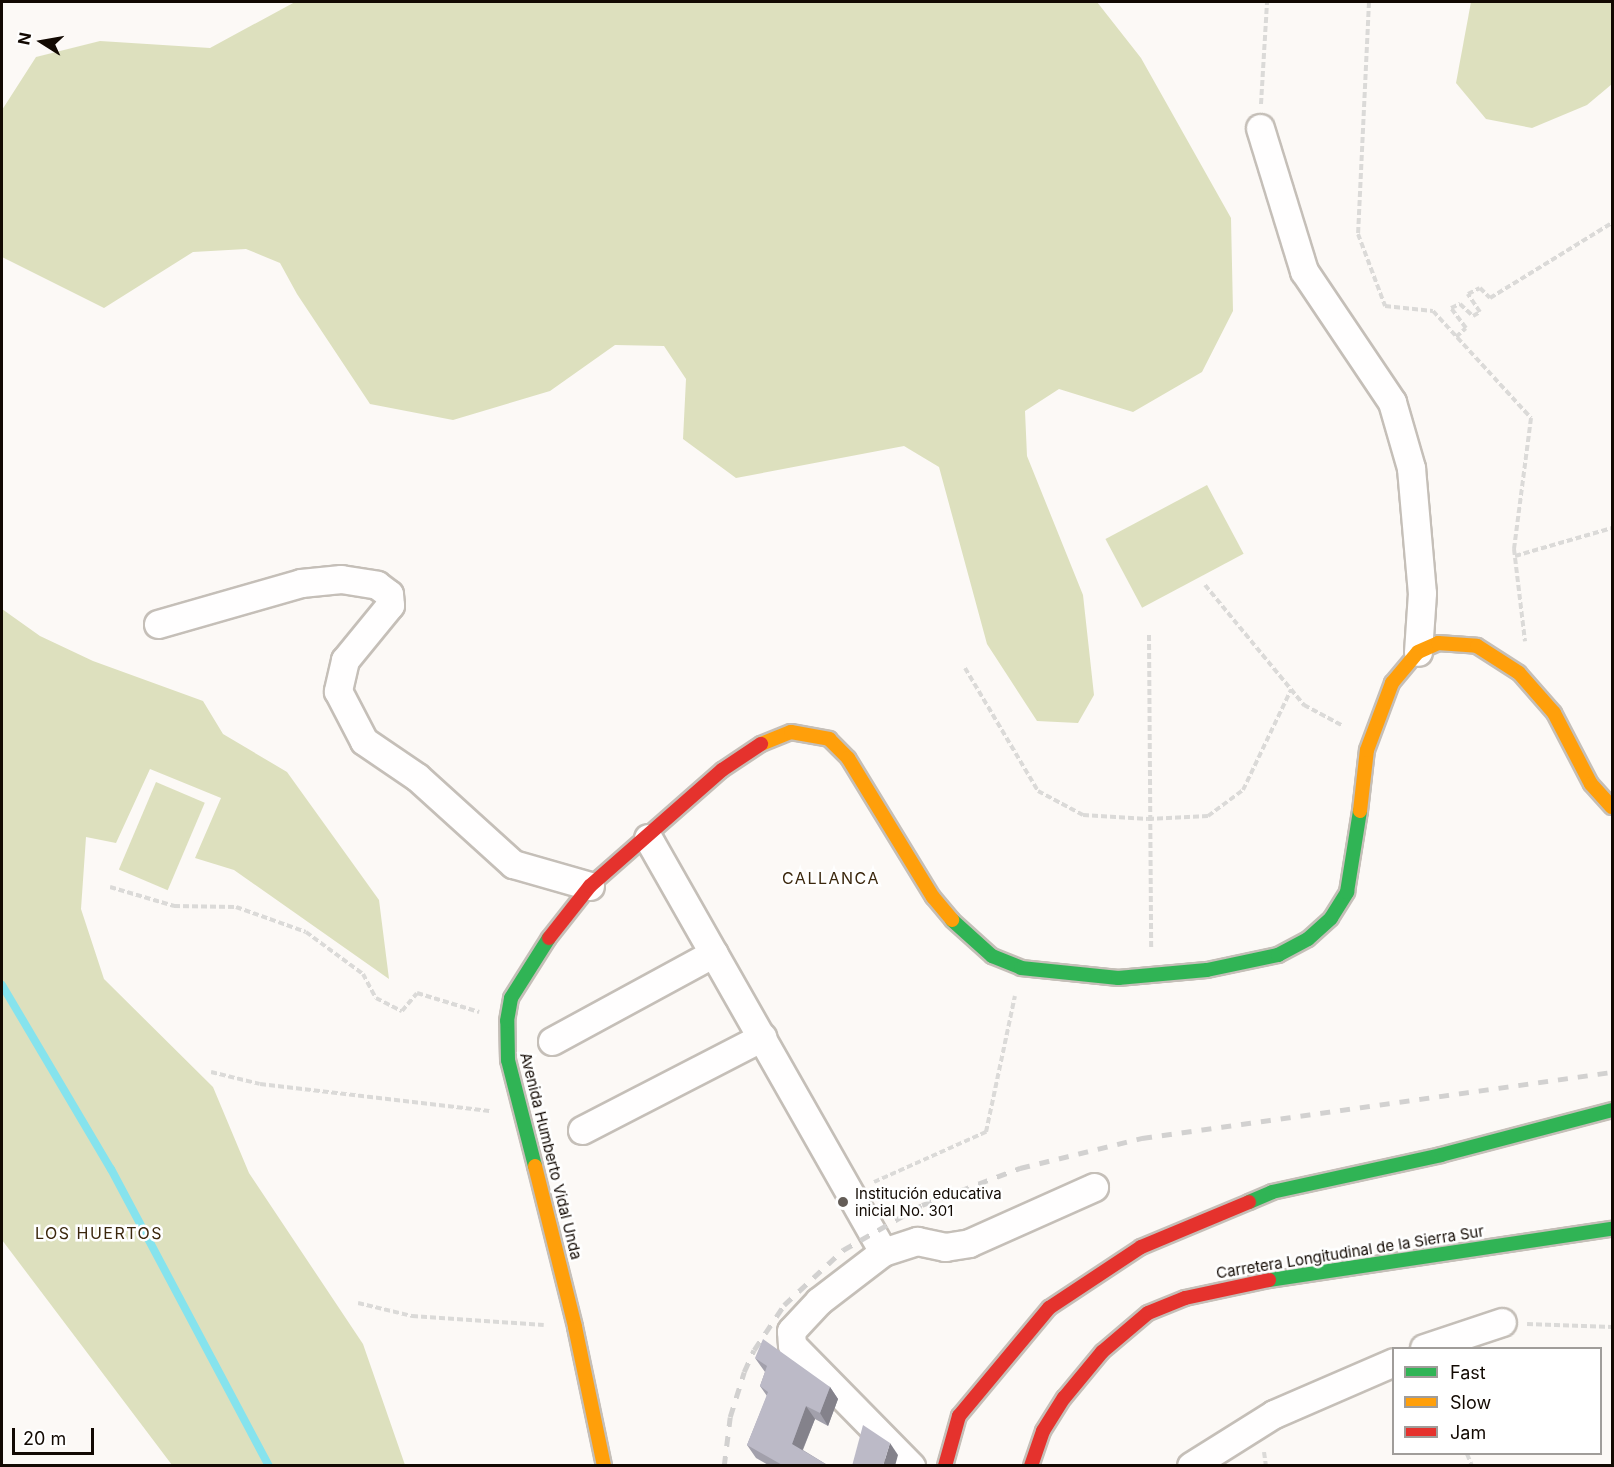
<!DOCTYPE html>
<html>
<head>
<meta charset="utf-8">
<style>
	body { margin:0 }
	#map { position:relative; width:1614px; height:1467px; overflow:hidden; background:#fcf9f6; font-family:Inter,sans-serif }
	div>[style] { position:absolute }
	.green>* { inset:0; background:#dde0be; transform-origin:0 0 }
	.stream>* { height:8px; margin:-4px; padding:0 4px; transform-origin:4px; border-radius:4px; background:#86e3ed }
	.path>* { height:4px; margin-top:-2px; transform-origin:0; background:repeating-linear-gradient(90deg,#dbdad8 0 6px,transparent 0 9px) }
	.roads { filter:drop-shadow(2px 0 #c5bfb8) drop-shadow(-2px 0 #c5bfb8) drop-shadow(0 2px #c5bfb8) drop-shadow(0 -2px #c5bfb8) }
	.street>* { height:27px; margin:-13.5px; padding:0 13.5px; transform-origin:13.5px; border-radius:13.5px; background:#fffefe }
	.fast>* { height:14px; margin:-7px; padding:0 7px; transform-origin:7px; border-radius:7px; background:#30b455 }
	.slow>* { height:14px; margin:-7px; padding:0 7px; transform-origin:7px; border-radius:7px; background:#ff9f0a }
	.jam>* { height:14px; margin:-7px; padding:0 7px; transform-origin:7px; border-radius:7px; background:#e5322d }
	.rail>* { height:4.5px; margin-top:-2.25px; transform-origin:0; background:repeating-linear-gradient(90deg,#d2d1d0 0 10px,transparent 0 20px) }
	.wall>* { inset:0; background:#a2a0ab }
	.shaded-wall>* { inset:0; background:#84828b }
	.building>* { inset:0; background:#bcbac7 }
	.dots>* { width:16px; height:16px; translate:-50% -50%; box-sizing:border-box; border:3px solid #fff; border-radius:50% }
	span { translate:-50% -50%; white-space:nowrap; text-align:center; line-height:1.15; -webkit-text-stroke:5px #fff; paint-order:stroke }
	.street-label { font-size:15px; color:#120902 }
	.poi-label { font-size:15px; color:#120902 }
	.left { translate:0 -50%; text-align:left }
	.neighbourhood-label { font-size:16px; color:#3b270d; letter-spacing:1.5px }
	.frame { position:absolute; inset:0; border:3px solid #120902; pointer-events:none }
	.legend { position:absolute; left:1392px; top:1347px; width:210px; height:108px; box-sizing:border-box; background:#fff; border:2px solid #a09d9a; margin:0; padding:8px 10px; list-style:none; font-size:18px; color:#120902 }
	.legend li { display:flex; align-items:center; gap:12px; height:30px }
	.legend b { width:30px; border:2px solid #a09d9a }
	.north { position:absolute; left:12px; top:12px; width:60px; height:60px; -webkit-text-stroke:4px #fff; paint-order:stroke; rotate:281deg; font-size:16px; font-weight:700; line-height:24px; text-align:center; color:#120902 }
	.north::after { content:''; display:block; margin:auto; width:21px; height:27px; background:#120902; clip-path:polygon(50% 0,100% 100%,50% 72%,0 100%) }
	.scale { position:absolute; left:12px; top:1428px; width:82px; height:27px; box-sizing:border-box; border:3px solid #120902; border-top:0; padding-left:8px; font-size:18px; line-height:21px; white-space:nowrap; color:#120902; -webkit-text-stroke:4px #fff; paint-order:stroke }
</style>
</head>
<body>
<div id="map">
	<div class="green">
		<div style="clip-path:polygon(295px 2px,1097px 2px,1141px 58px,1231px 218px,1233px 311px,1202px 372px,1133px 412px,1059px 389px,1025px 411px,1027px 456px,1083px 595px,1094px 695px,1078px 723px,1037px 721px,987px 644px,939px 467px,904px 446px,736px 478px,683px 439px,686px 379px,664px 346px,615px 345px,550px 391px,453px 420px,370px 404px,297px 294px,280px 263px,246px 249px,193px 252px,104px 308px,2px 257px,2px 110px,36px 57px,100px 41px,210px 48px)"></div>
		<div style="clip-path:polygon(1471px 2px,1612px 2px,1612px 84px,1587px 105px,1532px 128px,1486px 119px,1456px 83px)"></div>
		<div style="left:1207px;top:485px;width:78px;height:115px;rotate:62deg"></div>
		<div style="clip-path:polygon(2px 609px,40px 636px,93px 661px,203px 701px,223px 734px,287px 772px,379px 900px,389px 979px,234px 870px,195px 858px,221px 798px,150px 769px,116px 843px,86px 837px,81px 909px,104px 979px,213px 1087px,249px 1173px,363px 1344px,405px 1465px,172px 1465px,2px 1240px)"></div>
		<div style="left:156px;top:782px;width:53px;height:95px;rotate:23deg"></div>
	</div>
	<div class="stream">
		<div style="left:2px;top:985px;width:214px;rotate:59.4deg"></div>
		<div style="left:111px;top:1169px;width:336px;rotate:62deg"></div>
	</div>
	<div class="path">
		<div style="left:1369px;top:2px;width:232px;rotate:92.7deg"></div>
		<div style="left:1358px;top:234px;width:77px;rotate:69.4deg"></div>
		<div style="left:1385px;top:306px;width:48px;rotate:5.9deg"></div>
		<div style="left:1433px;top:311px;width:145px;rotate:47.5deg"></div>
		<div style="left:1531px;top:418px;width:132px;rotate:97.4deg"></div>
		<div style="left:1514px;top:549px;width:93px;rotate:83.2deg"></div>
		<div style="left:1261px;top:104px;width:102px;rotate:-86.6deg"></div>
		<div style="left:1456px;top:337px;width:13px;rotate:-42deg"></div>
		<div style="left:1466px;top:328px;width:25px;rotate:-127deg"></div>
		<div style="left:1451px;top:308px;width:10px;rotate:-24deg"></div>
		<div style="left:1460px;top:304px;width:18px;rotate:43deg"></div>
		<div style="left:1473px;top:316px;width:8px;rotate:-30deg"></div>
		<div style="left:1480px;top:312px;width:22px;rotate:-124deg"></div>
		<div style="left:1468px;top:294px;width:13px;rotate:-27deg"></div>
		<div style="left:1480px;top:288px;width:14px;rotate:45deg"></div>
		<div style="left:1490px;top:298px;width:143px;rotate:-31.6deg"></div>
		<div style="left:1515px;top:556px;width:101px;rotate:-16.1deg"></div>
		<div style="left:1205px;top:585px;width:156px;rotate:50.5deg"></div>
		<div style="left:1304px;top:705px;width:44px;rotate:28.3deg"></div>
		<div style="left:1149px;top:635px;width:312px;rotate:89.6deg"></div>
		<div style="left:965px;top:668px;width:143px;rotate:59.3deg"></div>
		<div style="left:1038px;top:791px;width:51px;rotate:28.1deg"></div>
		<div style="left:1083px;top:815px;width:65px;rotate:3.5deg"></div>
		<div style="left:1148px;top:819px;width:60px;rotate:-2.9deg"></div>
		<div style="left:1208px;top:816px;width:44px;rotate:-36.6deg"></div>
		<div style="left:1243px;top:790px;width:111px;rotate:-64.4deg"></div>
		<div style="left:110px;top:887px;width:67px;rotate:16.5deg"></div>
		<div style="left:174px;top:906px;width:62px;rotate:0.9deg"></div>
		<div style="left:236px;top:907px;width:74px;rotate:19.7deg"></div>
		<div style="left:306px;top:932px;width:71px;rotate:36.4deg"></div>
		<div style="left:363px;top:974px;width:27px;rotate:62deg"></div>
		<div style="left:376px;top:998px;width:29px;rotate:27deg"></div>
		<div style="left:402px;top:1011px;width:23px;rotate:-50deg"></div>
		<div style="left:417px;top:993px;width:65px;rotate:17deg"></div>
		<div style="left:211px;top:1072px;width:50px;rotate:13.8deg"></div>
		<div style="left:260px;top:1084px;width:231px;rotate:6.7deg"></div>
		<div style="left:874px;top:1182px;width:123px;rotate:-24.1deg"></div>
		<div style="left:986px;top:1132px;width:139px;rotate:-78deg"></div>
		<div style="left:358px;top:1303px;width:56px;rotate:13.5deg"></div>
		<div style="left:412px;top:1316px;width:132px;rotate:3.9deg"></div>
		<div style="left:1527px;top:1324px;width:85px;rotate:2deg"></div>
		<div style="left:1264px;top:1452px;width:14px;rotate:82deg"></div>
		<div style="left:1467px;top:1454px;width:13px;rotate:67deg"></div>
	</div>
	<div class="roads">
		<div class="street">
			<div style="left:1260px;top:128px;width:150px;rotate:72.9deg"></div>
			<div style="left:1304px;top:271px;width:158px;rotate:56.1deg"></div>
			<div style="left:1392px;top:402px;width:69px;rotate:73.9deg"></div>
			<div style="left:1411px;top:468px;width:125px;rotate:85deg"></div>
			<div style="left:1422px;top:593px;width:59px;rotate:93.9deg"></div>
			<div style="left:158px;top:624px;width:149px;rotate:-16deg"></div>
			<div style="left:301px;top:583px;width:40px;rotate:-5.7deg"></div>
			<div style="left:341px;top:579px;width:36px;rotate:9deg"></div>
			<div style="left:377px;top:585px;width:15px;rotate:37deg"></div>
			<div style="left:389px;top:594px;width:11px;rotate:85deg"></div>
			<div style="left:390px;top:605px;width:71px;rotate:129.3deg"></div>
			<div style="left:345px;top:660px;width:32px;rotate:103deg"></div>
			<div style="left:338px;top:691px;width:56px;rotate:62.5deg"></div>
			<div style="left:364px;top:741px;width:64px;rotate:34.2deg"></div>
			<div style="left:417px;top:777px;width:130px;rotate:42.2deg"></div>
			<div style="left:513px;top:864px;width:80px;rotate:15.9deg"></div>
			<div style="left:648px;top:838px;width:476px;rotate:60.4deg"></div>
			<div style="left:883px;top:1252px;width:81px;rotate:142.6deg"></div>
			<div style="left:819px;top:1301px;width:41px;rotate:133deg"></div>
			<div style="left:791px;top:1331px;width:14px;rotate:86deg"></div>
			<div style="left:792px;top:1345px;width:170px;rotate:45.5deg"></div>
			<div style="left:552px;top:1041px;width:184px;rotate:-28.5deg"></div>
			<div style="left:582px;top:1130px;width:203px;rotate:-27.3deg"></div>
			<div style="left:883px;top:1252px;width:36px;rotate:-18deg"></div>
			<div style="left:917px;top:1241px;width:29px;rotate:12deg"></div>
			<div style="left:945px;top:1247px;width:24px;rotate:-9deg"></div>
			<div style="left:969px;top:1243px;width:137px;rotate:-24.1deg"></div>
			<div style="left:1424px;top:1348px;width:82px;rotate:-18.4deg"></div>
			<div style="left:1191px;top:1466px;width:98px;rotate:-32.1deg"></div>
			<div style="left:1274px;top:1414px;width:131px;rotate:-23.4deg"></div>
		</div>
		<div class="fast">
			<div style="left:952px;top:920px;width:54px;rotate:42deg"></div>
			<div style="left:992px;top:956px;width:31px;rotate:22deg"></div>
			<div style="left:1021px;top:968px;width:98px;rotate:5.9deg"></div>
			<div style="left:1118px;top:978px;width:89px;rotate:-5.1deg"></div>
			<div style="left:1207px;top:970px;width:73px;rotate:-11.9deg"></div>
			<div style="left:1278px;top:955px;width:34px;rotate:-28deg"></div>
			<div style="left:1308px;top:939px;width:31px;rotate:-42deg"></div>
			<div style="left:1331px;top:918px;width:31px;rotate:-58deg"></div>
			<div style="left:1347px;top:892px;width:82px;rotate:-80.9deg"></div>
			<div style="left:535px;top:1166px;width:109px;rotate:-104.3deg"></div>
			<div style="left:508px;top:1060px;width:39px;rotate:-91deg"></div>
			<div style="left:507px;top:1021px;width:23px;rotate:-80deg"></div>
			<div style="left:511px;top:998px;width:71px;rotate:-57.7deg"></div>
			<div style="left:1249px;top:1202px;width:25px;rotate:-23deg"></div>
			<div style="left:1272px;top:1192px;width:173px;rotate:-12.3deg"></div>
			<div style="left:1441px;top:1155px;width:177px;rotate:-14.7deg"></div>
			<div style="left:1269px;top:1280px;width:347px;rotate:-8.5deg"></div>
		</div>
		<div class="slow">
			<div style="left:761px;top:744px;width:32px;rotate:-22deg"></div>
			<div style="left:791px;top:732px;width:39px;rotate:10deg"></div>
			<div style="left:829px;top:739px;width:27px;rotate:45deg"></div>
			<div style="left:848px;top:758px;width:163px;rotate:58.6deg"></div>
			<div style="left:933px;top:897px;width:30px;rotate:50deg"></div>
			<div style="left:1360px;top:811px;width:61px;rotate:-83.5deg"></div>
			<div style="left:1367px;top:750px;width:72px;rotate:-69.5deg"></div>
			<div style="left:1392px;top:683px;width:40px;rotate:-50deg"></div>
			<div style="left:1418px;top:652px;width:22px;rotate:-24deg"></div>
			<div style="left:1438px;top:643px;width:39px;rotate:4deg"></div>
			<div style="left:1477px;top:646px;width:50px;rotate:32.7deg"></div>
			<div style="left:1519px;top:673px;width:53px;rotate:48.8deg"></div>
			<div style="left:1554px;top:713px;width:80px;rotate:62.5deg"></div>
			<div style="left:1591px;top:784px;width:31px;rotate:48deg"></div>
			<div style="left:535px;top:1166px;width:166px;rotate:76deg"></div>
			<div style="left:575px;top:1327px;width:142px;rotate:78.2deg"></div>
		</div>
		<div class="jam">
			<div style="left:549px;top:938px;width:66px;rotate:-51.7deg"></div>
			<div style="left:590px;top:886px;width:176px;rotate:-41.3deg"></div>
			<div style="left:722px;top:770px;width:47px;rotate:-33.7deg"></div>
			<div style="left:945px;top:1466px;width:52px;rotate:-74.4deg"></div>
			<div style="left:959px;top:1416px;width:141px;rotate:-50.2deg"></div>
			<div style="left:1049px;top:1308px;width:110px;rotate:-33.5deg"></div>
			<div style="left:1141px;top:1247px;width:117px;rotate:-22.6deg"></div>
			<div style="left:1031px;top:1466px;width:37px;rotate:-71deg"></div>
			<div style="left:1043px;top:1431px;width:39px;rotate:-58deg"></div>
			<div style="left:1064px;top:1398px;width:60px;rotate:-50.4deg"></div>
			<div style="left:1102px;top:1352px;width:60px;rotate:-40.3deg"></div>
			<div style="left:1148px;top:1313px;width:40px;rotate:-22deg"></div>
			<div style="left:1185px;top:1298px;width:86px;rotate:-12.1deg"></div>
		</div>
	</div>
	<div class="rail">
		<div style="left:724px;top:1466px;width:49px;rotate:-83deg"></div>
		<div style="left:730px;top:1417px;width:47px;rotate:-72.7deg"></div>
		<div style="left:744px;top:1372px;width:24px;rotate:-66deg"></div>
		<div style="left:754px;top:1350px;width:54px;rotate:-56.3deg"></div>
		<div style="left:784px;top:1305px;width:81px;rotate:-43deg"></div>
		<div style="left:843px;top:1250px;width:91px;rotate:-29.7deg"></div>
		<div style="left:922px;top:1205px;width:105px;rotate:-20.7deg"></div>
		<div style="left:1020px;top:1168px;width:126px;rotate:-13.8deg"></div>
		<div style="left:1142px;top:1138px;width:475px;rotate:-8deg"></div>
	</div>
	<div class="wall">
		<div style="clip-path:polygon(755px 1358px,830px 1387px,838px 1399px,828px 1426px,815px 1419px,803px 1450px,829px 1466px,770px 1466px,756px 1458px,747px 1445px,767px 1396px,760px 1386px,765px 1372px)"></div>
	</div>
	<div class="shaded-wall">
		<div style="clip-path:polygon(830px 1387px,838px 1399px,828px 1426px,820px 1413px)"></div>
		<div style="clip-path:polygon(806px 1406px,815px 1419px,800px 1456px,792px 1444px)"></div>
		<div style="clip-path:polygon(890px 1443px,898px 1455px,895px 1466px,883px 1466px)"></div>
	</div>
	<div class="building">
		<div style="clip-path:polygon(763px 1339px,830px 1387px,820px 1413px,806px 1406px,792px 1444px,829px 1466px,784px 1466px,747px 1445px,768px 1392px,760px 1386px,767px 1366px,755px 1358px)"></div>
		<div style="clip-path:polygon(863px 1425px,890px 1443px,883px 1466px,852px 1466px)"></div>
	</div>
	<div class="dots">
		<div style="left:843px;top:1202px;background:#645d57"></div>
	</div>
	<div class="street-label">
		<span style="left:551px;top:1156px;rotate:76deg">Avenida Humberto Vidal Unda</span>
		<span style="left:1350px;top:1252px;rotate:-9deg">Carretera Longitudinal de la Sierra Sur</span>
	</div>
	<div class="poi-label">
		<span class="left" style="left:855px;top:1202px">Institución educativa<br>inicial No. 301</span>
	</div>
	<div class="neighbourhood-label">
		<span style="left:831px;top:878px">CALLANCA</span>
		<span style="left:99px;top:1233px">LOS HUERTOS</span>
	</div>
	<div class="frame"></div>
	<ul class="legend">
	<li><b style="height:8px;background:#30b455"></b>Fast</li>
	<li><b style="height:8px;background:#ff9f0a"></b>Slow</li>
	<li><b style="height:8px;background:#e5322d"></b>Jam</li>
	</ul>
	<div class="north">N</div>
	<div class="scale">20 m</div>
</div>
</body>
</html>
